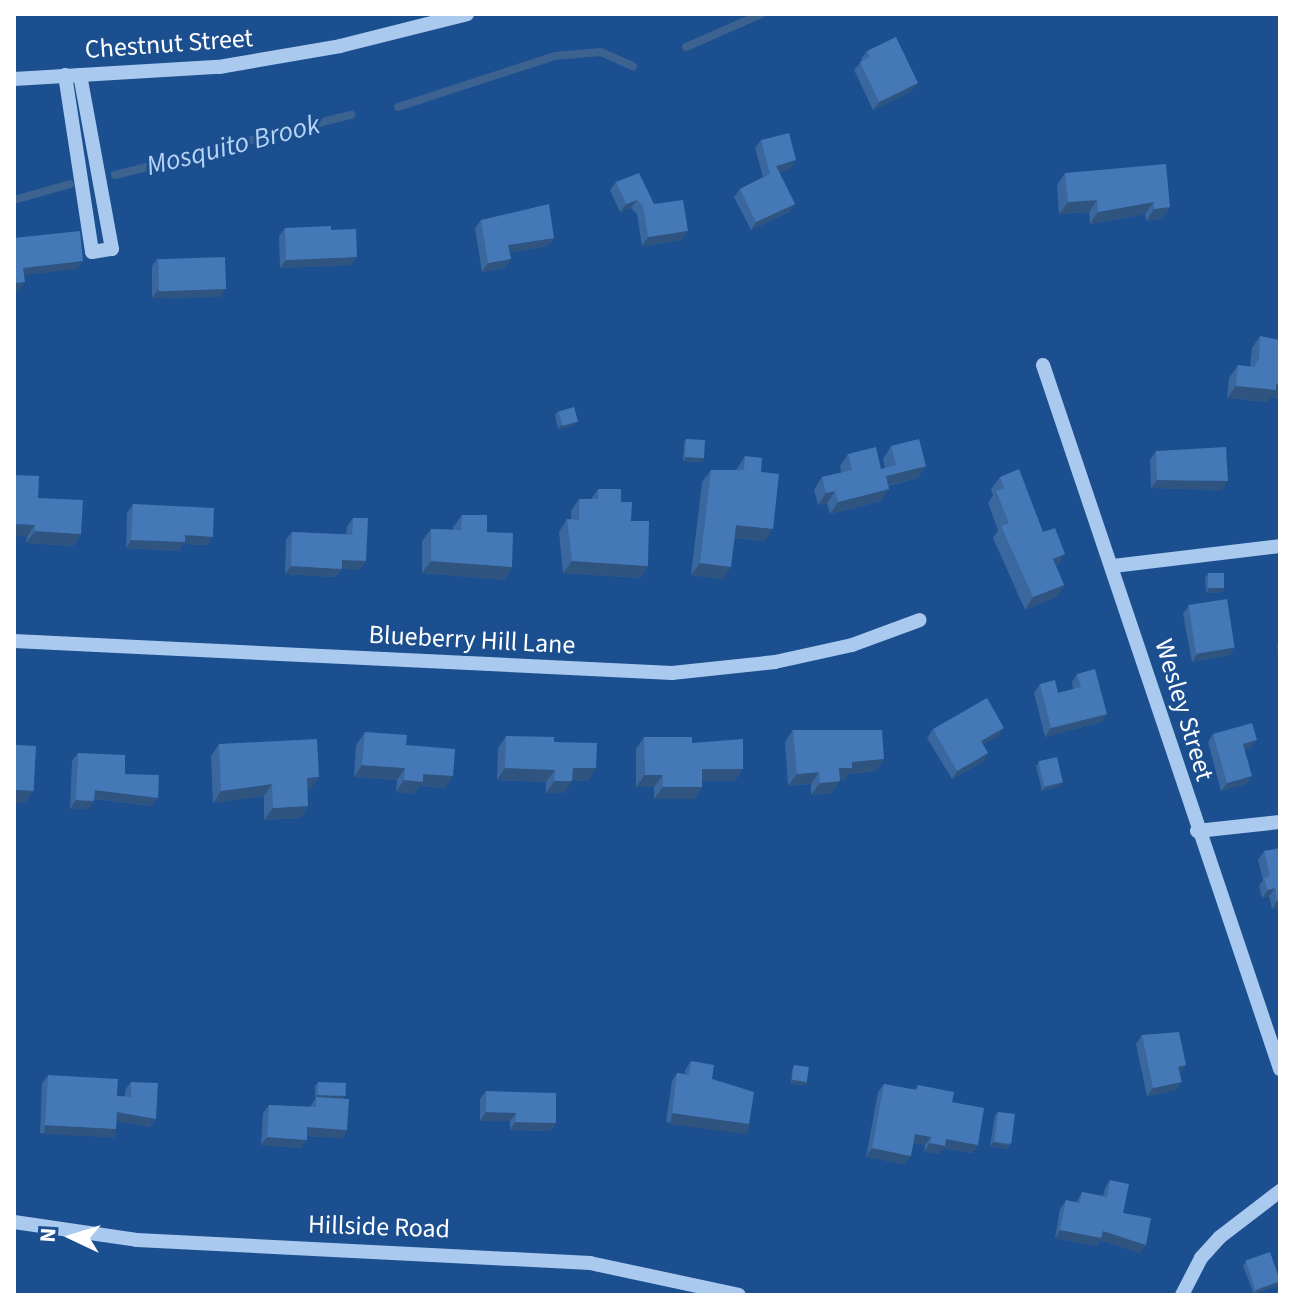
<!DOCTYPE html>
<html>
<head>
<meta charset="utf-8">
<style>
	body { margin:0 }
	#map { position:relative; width:1294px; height:1309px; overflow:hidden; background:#1b4f8f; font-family:"Source Sans 3",sans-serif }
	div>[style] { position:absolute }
	.stream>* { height:8px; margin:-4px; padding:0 4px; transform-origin:4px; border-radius:4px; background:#3c6290 }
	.minor>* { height:14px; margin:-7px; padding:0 7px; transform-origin:7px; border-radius:7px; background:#a9c9ee }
	.wall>* { inset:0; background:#3a679d }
	.shaded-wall>* { inset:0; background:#305480; transform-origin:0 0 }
	.building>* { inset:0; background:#4478b7; transform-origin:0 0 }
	span { translate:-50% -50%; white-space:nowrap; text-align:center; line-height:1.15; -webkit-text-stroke:6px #1b4f8f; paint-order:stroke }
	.street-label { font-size:26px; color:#fff }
	.water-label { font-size:28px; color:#b5d3f5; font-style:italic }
	.frame { position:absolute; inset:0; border:16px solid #fff; pointer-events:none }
	.north { position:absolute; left:32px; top:1197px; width:80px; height:80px; -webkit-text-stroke:6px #1b4f8f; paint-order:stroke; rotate:274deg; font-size:22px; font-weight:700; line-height:32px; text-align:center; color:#fff }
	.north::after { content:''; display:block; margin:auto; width:28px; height:36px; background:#fff; clip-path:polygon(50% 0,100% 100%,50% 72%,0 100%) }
</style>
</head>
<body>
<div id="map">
	<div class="stream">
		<div style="left:686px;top:47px;width:82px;rotate:-23.7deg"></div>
		<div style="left:398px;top:107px;width:165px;rotate:-18deg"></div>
		<div style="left:555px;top:56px;width:46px;rotate:-5deg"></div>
		<div style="left:601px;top:52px;width:35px;rotate:24deg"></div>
		<div style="left:115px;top:175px;width:244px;rotate:-14.3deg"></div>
		<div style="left:14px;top:200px;width:58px;rotate:-15.9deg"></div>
	</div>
	<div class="minor">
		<div style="left:65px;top:75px;width:179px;rotate:81.3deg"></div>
		<div style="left:92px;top:252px;width:20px;rotate:-9deg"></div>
		<div style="left:112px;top:249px;width:177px;rotate:-100.4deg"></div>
		<div style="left:14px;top:79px;width:205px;rotate:-3.4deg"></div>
		<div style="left:219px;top:67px;width:123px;rotate:-9.8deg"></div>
		<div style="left:340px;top:46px;width:131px;rotate:-14.1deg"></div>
		<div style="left:1043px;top:365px;width:743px;rotate:71.39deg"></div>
		<div style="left:1113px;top:566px;width:168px;rotate:-6.8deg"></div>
		<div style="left:14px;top:641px;width:659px;rotate:2.78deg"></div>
		<div style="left:672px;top:673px;width:104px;rotate:-6.1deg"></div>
		<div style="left:775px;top:662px;width:79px;rotate:-12.4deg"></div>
		<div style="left:852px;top:645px;width:72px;rotate:-20.2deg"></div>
		<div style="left:1197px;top:831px;width:83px;rotate:-6.2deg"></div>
		<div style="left:14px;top:1222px;width:124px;rotate:8.3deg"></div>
		<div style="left:137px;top:1240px;width:454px;rotate:2.9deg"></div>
		<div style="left:590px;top:1263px;width:152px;rotate:12.1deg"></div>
		<div style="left:1182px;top:1295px;width:42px;rotate:-62.8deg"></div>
		<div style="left:1201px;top:1258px;width:28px;rotate:-48deg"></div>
		<div style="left:1220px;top:1237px;width:76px;rotate:-37.5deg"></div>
	</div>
	<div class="wall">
		<div style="clip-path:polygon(867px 51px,912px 91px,873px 110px,854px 70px,862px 61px,861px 59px)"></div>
		<div style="clip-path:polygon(761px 140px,790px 169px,779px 172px,795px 204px,789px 212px,751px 230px,734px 197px,740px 189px,763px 177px,755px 148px)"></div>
		<div style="clip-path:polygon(1065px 173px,1170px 207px,1161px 219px,1146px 221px,1145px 214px,1090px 224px,1089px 212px,1059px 214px,1057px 185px)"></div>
		<div style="clip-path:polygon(616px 182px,654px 204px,682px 240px,642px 246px,637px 214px,631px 208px,620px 212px,610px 190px)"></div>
		<div style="clip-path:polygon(481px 220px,554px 238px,548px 246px,510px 252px,505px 268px,482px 272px,475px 228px)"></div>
		<div style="clip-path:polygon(285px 228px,331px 230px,351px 265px,280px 268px,279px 236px)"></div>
		<div style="clip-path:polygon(158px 258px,220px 297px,152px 298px,152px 266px)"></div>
		<div style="clip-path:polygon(1260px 336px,1279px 398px,1271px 397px,1267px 402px,1227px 398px,1229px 378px,1238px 365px,1250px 367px,1252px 348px)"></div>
		<div style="clip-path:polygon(558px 411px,575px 425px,558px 429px,555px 415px)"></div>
		<div style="clip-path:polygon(686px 439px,704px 458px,701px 462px,683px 461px,684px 443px)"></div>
		<div style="clip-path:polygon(891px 446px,926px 466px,917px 478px,888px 486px,881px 501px,830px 514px,827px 503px,818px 505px,814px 490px,822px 477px,841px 473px,840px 466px,848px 454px,881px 469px,885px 468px,883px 459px)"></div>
		<div style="clip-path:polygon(1156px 451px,1222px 490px,1151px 488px,1150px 460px)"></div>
		<div style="clip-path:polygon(745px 456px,761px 472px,765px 541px,735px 538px,723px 579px,691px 575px,702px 482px,711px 470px,736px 470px)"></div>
		<div style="clip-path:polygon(1000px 477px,1056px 567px,1064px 585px,1056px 597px,1025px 610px,993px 538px,998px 530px,988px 503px,993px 495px,991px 489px)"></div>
		<div style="clip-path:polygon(598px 489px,621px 502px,631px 521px,648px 566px,640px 578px,563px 573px,559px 532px,567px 519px,571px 520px,571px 511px,579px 499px,591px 499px)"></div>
		<div style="clip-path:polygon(38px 498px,81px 534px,73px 546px,26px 543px,27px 537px)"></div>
		<div style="clip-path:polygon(133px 504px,207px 545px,184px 544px,179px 551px,126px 548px,127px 513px)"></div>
		<div style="clip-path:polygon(462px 515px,487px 532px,512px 567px,504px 580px,422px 573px,422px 541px,431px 529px,453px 530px,453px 527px)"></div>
		<div style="clip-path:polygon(353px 518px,360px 570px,342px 568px,336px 577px,285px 574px,286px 540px,292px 532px,346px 534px,347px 526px)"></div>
		<div style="clip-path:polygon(1208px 574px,1224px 588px,1222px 592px,1206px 593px,1205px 578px)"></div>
		<div style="clip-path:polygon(1189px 606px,1230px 655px,1192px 662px,1183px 614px)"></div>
		<div style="clip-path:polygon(1280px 640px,1280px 668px,1277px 645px)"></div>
		<div style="clip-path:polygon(1077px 674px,1107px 714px,1101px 722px,1045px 737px,1034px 693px,1040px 684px,1058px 693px,1073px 689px,1072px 682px)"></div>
		<div style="clip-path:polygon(933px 729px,998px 736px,983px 744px,983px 762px,952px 779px,927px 738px)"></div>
		<div style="clip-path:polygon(793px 730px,876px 771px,848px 774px,844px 780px,840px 780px,831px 793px,811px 795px,811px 784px,788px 786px,785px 742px)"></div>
		<div style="clip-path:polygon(365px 732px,406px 745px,445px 788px,420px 786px,414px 794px,396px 792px,397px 780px,354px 777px,356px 745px)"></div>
		<div style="clip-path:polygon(1213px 734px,1251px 748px,1244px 750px,1246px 784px,1221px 791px,1208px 742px)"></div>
		<div style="clip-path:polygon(506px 736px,554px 742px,588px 781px,572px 780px,564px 793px,546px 793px,546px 782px,497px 780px,498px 748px)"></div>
		<div style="clip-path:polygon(644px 737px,692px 743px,735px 781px,702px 781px,702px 787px,694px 799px,654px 799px,654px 787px,636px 787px,636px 749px)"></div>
		<div style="clip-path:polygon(219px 744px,310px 790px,307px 790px,308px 806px,300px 818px,264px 820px,264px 796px,213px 803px,211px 756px)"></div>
		<div style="clip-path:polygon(78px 753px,125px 774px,152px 806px,94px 799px,89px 809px,70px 809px,72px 761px)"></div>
		<div style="clip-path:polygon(1039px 762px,1063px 782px,1060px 786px,1042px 791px,1036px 766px)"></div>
		<div style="clip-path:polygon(1264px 851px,1280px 907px,1272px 909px,1269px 896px,1262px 898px,1259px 886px,1263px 880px,1258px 860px)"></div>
		<div style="clip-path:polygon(1142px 1035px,1180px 1074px,1176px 1090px,1147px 1096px,1136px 1044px)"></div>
		<div style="clip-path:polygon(691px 1061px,744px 1133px,666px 1122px,672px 1081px,677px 1073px,685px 1074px,685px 1070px)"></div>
		<div style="clip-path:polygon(794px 1065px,806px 1085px,791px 1084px,792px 1070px)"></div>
		<div style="clip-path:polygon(48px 1075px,117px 1096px,125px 1096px,125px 1090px,131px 1082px,150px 1127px,117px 1121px,110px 1137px,40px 1133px,42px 1083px)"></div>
		<div style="clip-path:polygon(318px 1082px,343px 1099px,347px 1130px,342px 1138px,307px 1136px,301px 1148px,261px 1145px,263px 1113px,269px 1105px,310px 1107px,315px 1099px,315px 1086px)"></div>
		<div style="clip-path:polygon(884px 1084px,915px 1090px,918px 1085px,952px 1102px,978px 1145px,972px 1153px,944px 1148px,939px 1154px,924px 1152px,925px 1145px,914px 1143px,905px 1164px,866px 1157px,878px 1092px)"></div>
		<div style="clip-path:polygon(486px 1091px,556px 1123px,550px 1131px,510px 1130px,510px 1121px,480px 1121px,480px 1099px)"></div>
		<div style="clip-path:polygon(998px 1112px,1010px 1145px,1007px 1149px,990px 1146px,995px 1116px)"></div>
		<div style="clip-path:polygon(1110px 1180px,1140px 1253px,1100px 1240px,1096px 1246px,1055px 1238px,1060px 1209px,1066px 1200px,1076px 1203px,1082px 1192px,1103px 1196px,1105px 1188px)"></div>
		<div style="clip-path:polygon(1246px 1262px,1280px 1278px,1280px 1282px,1278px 1285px,1254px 1294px,1243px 1266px)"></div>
	</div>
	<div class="shaded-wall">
		<div style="clip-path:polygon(918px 83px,912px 91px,873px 110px,879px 102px)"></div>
		<div style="clip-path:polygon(796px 160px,790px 169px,771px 174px,776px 166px)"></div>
		<div style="clip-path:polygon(637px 200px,631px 208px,620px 212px,626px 204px)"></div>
		<div style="clip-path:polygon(1097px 200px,1089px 212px,1059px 214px,1068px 202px)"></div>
		<div style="clip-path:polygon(1154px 202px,1145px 214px,1090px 224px,1098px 212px)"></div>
		<div style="clip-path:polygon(795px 204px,789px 212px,751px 230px,756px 222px)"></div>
		<div style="clip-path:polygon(1170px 207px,1161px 219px,1146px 221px,1154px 209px)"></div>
		<div style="clip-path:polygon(688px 231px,682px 240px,642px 246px,648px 237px)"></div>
		<div style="clip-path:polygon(554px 238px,548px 246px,503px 254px,508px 245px)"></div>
		<div style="clip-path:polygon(357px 257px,351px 265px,280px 268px,286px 260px)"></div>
		<div style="clip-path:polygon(511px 259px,505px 268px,482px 272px,488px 263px)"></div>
		<div style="clip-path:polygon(83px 261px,77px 269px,18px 276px,23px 268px)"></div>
		<div style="clip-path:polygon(25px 282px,19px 290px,14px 291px,14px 283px)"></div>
		<div style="clip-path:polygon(226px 289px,220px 297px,152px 298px,158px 290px)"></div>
		<div style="clip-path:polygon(1276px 384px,1280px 385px,1280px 397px,1271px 397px,1267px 402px,1227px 398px,1236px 386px)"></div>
		<div style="clip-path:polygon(578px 421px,575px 425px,558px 429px,561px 425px)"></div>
		<div style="clip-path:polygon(686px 457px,704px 458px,701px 462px,683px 461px)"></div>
		<div style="clip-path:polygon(926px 466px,917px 478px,877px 488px,886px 476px)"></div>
		<div style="clip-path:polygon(1157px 480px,1228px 481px,1222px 490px,1151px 488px)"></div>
		<div style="clip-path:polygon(889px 489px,881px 501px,830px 514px,838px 502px)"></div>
		<div style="clip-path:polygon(835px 491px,827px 503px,818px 505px,826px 493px)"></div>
		<div style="clip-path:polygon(14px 524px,35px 525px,27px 537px,14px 536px)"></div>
		<div style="clip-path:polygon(736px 525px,773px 529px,765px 541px,728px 537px)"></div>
		<div style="clip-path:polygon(35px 531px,81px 534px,73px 546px,26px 543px)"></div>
		<div style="clip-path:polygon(185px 535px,213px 537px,207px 545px,184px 544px,179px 551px,126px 548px,131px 540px)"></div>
		<div style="clip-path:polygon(1065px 554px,1057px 566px,1053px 559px)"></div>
		<div style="clip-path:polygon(342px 560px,366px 561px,360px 570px,336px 568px)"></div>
		<div style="clip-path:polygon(431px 561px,512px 567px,504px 580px,422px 573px)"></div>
		<div style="clip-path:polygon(572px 561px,648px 566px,640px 578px,563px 573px)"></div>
		<div style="clip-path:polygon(700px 563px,731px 567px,723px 579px,691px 575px)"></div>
		<div style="clip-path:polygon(291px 566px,342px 569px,336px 577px,285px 574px)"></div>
		<div style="clip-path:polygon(1064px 585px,1056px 597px,1025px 610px,1033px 597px)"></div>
		<div style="clip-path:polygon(1209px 588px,1224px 588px,1222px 592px,1206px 593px)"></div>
		<div style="clip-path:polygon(1235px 647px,1230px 655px,1192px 662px,1197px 654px)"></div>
		<div style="clip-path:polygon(1107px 714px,1101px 722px,1045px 737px,1051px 728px)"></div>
		<div style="clip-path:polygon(1004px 728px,998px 736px,975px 749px,981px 741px)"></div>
		<div style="clip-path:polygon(1257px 740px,1251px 748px,1237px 752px,1243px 744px)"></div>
		<div style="clip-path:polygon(988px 753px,983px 762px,952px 779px,957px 771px)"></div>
		<div style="clip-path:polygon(884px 759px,876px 771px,848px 774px,844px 780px,830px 781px,839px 768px,852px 762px)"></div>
		<div style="clip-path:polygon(362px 765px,405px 768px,397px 780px,354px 777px)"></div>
		<div style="clip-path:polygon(505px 768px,555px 770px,546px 782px,497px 780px)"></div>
		<div style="clip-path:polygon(573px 768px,596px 768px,588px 781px,564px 780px)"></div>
		<div style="clip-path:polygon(702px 769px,743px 769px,735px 781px,694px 781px)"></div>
		<div style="clip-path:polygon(819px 772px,811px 784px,788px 786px,797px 774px)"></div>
		<div style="clip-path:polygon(423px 774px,453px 776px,445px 788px,420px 786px,414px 794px,396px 792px,404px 780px)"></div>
		<div style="clip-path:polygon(645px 775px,663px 775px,654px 787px,636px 787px)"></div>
		<div style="clip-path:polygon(1252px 776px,1246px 784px,1221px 791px,1227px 783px)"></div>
		<div style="clip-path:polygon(319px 777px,310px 790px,298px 790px,307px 778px)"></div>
		<div style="clip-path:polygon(554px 781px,572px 781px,564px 793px,546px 793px)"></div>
		<div style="clip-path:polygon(840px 781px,831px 793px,811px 795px,820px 783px)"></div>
		<div style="clip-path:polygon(1063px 782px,1060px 786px,1042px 791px,1045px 787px)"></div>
		<div style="clip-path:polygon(272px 784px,264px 796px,213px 803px,221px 791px)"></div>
		<div style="clip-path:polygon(663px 787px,702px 787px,694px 799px,654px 799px)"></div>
		<div style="clip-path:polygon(14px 790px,34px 791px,25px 803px,14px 802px)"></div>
		<div style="clip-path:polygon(95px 790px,158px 798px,152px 806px,89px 798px)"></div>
		<div style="clip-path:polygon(76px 800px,94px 801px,89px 809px,70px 809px)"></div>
		<div style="clip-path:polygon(308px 806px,300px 818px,264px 820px,273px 808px)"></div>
		<div style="clip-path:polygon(1275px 888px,1269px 896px,1262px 898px,1268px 890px)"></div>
		<div style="clip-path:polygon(1280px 900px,1280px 907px,1272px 909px,1277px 901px)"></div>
		<div style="clip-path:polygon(1186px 1065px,1180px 1074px,1178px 1067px)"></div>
		<div style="clip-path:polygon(793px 1080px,808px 1081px,806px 1085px,791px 1084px)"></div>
		<div style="clip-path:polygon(1182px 1082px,1176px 1090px,1147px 1096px,1153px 1088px)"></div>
		<div style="clip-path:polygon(317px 1095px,345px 1096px,342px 1100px,314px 1099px)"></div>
		<div style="clip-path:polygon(117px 1112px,156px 1119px,150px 1127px,111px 1120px)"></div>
		<div style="clip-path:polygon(486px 1112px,516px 1113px,510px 1121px,480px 1121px)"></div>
		<div style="left:672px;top:1113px;width:78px;height:11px;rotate:8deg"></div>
		<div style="clip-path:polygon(515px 1122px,556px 1123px,550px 1131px,510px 1130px)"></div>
		<div style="left:45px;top:1125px;width:71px;height:9px;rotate:3deg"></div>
		<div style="clip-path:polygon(307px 1127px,347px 1130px,342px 1138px,302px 1136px)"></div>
		<div style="clip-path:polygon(915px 1134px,931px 1137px,925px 1145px,910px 1142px)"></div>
		<div style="clip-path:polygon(267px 1137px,307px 1140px,301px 1148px,261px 1145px)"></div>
		<div style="clip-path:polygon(946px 1139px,978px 1145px,972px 1153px,944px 1148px,939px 1154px,924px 1152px,930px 1143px)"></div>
		<div style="clip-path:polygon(993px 1142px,1010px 1145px,1007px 1149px,990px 1146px)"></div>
		<div style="clip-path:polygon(872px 1148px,911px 1156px,905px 1164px,866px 1157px)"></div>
		<div style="clip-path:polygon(1060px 1230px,1103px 1231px,1146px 1245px,1140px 1253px,1100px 1240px,1096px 1246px,1055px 1238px)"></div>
		<div style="clip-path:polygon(1280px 1281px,1278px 1285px,1254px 1294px,1257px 1290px)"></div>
	</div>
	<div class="building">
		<div style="clip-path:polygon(896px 37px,918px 83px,879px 102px,860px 62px,870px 57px,867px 51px)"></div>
		<div style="clip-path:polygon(789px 133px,796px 160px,776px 166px,795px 204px,756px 222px,740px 189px,770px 174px,761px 140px)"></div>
		<div style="clip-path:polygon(1166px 164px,1170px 207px,1154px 209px,1154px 202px,1098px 212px,1097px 200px,1068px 202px,1065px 173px)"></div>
		<div style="clip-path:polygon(639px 173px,654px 204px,683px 200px,688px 231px,648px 237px,643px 206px,637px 200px,626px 204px,616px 182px)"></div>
		<div style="clip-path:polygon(549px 204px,554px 238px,508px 245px,511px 259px,488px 263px,481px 220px)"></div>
		<div style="clip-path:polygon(331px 226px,331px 230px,356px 229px,357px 257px,286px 260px,285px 228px)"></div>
		<div style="clip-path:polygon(80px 231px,83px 261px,23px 268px,25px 282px,14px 283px,14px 238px)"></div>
		<div style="left:225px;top:257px;width:32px;height:67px;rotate:88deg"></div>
		<div style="clip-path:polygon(1260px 336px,1280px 340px,1280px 385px,1276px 384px,1276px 390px,1236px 386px,1238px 365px,1254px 367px,1259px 358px)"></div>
		<div style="left:574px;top:407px;width:15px;height:16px;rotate:74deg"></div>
		<div style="left:686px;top:439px;width:19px;height:18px;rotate:3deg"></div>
		<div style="clip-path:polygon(919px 439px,926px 466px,886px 476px,889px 489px,838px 502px,835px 491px,826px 493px,822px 477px,852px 470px,848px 454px,876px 447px,881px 469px,896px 465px,891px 446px)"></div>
		<div style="clip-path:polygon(1226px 447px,1228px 481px,1157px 480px,1156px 451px)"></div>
		<div style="clip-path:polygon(745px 456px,762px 458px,761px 472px,779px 474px,773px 529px,736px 525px,731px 567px,700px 563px,711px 470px,744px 470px)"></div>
		<div style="clip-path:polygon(1019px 469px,1043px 532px,1055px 528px,1065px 554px,1053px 559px,1064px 585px,1033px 597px,1001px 526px,1009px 523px,996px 491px,1004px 488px,1000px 477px)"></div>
		<div style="clip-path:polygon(14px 475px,39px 476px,38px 498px,83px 500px,81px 534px,35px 531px,35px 525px,14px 524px)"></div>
		<div style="clip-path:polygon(598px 489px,621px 489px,621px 502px,632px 502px,631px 521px,649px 521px,648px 566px,572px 561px,567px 519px,579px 520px,579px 499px,598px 499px)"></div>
		<div style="clip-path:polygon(133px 504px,214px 508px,213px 537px,185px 535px,185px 542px,131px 540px)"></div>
		<div style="clip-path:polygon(462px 515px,487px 515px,487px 532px,513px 533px,512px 567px,431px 561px,431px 529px,461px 530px)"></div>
		<div style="clip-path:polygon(353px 518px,368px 518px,366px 561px,342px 560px,342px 569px,291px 566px,292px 532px,352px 535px)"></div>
		<div style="left:1224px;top:573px;width:15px;height:16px;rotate:90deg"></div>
		<div style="left:1227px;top:599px;width:49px;height:39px;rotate:81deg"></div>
		<div style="clip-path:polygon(1095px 669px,1107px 714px,1051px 728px,1040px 684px,1055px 680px,1058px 693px,1081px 687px,1077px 674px)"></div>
		<div style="clip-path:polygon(987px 698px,1004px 728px,981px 741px,988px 753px,957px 771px,933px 729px)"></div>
		<div style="clip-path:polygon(1252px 723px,1257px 740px,1243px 744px,1252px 776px,1227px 783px,1213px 734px)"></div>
		<div style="clip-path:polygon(793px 730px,882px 730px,884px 759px,852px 762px,852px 768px,839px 768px,840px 781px,820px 783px,819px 772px,797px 774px)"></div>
		<div style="clip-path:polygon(365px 732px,407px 735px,406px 745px,455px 749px,453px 776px,423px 774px,423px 782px,404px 780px,405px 768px,362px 765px)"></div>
		<div style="clip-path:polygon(506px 736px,554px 737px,554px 742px,597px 743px,596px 768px,573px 768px,572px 781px,554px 781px,555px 770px,505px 768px)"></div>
		<div style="clip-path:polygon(644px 737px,692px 737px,692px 743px,743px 739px,743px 769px,702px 769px,702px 787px,663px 787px,663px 775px,645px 775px)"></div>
		<div style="clip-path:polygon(317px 739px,319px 777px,307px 778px,308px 806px,273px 808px,272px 784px,221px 791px,219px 744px)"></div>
		<div style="left:36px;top:746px;width:45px;height:22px;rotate:93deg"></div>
		<div style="clip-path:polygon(78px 753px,125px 755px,125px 774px,159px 775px,158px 798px,95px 790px,94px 801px,76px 800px)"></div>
		<div style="left:1057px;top:757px;width:26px;height:19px;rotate:77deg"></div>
		<div style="clip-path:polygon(1280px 848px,1280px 900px,1277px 901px,1275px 888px,1268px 890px,1264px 878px,1270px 876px,1264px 851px)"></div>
		<div style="clip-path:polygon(1179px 1032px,1186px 1065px,1178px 1067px,1182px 1082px,1153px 1088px,1142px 1035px)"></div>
		<div style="clip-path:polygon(691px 1061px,714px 1065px,712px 1079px,754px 1092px,749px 1124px,672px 1113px,677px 1073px,689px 1075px)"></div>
		<div style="left:794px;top:1065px;width:15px;height:15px;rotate:8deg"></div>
		<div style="clip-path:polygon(48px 1075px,118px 1079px,117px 1096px,131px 1097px,131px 1082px,158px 1083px,156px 1119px,117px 1112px,116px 1129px,45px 1125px)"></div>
		<div style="left:318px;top:1082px;width:28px;height:13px;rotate:2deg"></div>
		<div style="clip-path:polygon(884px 1084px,917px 1090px,918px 1085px,954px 1092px,952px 1102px,984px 1108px,978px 1145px,946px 1139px,945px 1146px,930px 1143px,931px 1137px,915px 1134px,911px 1156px,872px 1148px)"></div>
		<div style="clip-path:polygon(486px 1091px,556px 1093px,556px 1123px,515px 1122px,516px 1113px,486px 1112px)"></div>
		<div style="clip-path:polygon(316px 1097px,349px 1099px,347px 1130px,307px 1127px,307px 1140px,267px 1137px,269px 1105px,316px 1107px)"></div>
		<div style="left:998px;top:1112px;width:17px;height:30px;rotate:7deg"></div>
		<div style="clip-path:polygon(1110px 1180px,1129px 1184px,1123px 1213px,1151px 1218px,1146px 1245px,1103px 1231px,1101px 1238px,1060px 1230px,1066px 1200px,1080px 1203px,1082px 1192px,1107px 1197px)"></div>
		<div style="left:1270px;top:1252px;width:31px;height:26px;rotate:71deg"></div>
	</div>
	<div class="street-label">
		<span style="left:169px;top:44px;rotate:-4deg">Chestnut Street</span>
		<span style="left:472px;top:640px;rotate:3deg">Blueberry Hill Lane</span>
		<span style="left:1184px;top:710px;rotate:73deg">Wesley Street</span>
		<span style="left:379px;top:1227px;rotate:2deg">Hillside Road</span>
	</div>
	<div class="water-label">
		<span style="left:233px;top:145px;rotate:-14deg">Mosquito Brook</span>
	</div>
	<div class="frame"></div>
	<div class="north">N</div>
</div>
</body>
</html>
